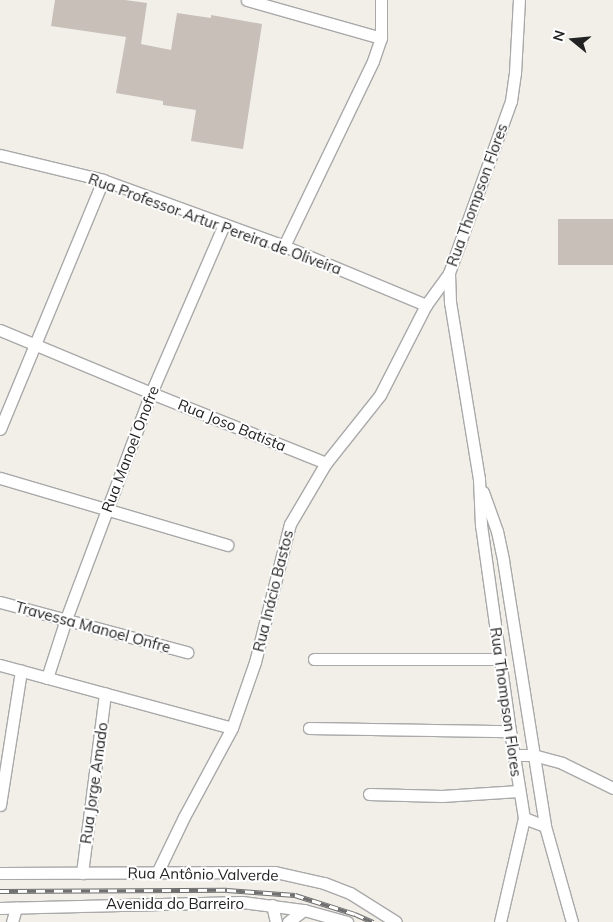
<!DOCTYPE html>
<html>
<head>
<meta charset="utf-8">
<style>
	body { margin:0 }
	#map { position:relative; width:613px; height:922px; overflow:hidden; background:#f2efe9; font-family:Mulish,sans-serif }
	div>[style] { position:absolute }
	.building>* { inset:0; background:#c7bfb8; transform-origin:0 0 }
	.roads { filter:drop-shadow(1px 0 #a9a9a9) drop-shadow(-1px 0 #a9a9a9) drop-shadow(0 1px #a9a9a9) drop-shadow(0 -1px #a9a9a9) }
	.minor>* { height:11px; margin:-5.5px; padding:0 5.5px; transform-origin:5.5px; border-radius:5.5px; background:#fff }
	.rail>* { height:5px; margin-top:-2.5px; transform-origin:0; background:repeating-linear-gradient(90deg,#fff 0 9px,#707070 0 18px); box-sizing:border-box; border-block:1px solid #707070 }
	span { translate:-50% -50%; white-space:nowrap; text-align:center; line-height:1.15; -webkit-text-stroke:4px #fff; paint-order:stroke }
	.street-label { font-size:15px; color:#222 }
	.north { position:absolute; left:548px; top:15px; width:50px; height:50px; -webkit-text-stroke:4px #fff; paint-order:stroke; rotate:287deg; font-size:14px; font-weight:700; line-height:20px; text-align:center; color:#222 }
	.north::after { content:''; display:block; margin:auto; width:18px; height:22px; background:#222; clip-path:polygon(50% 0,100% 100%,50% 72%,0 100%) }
</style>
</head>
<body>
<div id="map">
	<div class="building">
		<div style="clip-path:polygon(55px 0,125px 0,147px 3px,141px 44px,171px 50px,177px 13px,211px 18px,211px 15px,262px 24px,243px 149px,191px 141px,196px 110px,163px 105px,163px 101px,116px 93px,126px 37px,51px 26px)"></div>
		<div style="left:613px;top:219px;width:46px;height:55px;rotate:90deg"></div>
	</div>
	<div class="roads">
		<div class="minor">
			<div style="left:247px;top:0;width:139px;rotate:15.8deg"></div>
			<div style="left:0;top:155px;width:106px;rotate:13.6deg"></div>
			<div style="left:103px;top:180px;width:193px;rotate:20deg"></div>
			<div style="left:284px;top:246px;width:154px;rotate:22.6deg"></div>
			<div style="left:284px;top:246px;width:205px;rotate:-64.3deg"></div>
			<div style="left:373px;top:61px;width:24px;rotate:-71deg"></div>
			<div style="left:381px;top:38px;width:38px;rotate:-90deg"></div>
			<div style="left:0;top:330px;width:164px;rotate:22.6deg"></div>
			<div style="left:151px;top:393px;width:188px;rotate:21.8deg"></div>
			<div style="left:0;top:429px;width:269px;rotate:-67.5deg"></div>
			<div style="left:0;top:478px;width:237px;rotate:16.4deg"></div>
			<div style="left:483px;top:492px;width:41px;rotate:70.3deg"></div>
			<div style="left:497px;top:531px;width:30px;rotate:78deg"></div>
			<div style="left:503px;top:560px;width:269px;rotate:81deg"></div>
			<div style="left:0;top:602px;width:194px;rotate:15deg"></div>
			<div style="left:314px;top:659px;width:186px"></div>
			<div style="left:0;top:665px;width:240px;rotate:15.2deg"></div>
			<div style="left:47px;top:678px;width:62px;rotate:-72.1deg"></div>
			<div style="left:66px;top:619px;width:241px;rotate:-69.4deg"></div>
			<div style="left:151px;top:393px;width:184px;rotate:-66.6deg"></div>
			<div style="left:309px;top:728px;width:201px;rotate:0.9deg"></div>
			<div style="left:513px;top:755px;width:20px"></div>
			<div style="left:533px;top:755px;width:30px;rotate:15deg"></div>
			<div style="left:562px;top:763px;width:57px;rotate:26.1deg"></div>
			<div style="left:369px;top:794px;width:73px;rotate:1.6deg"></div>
			<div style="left:442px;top:796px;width:77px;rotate:-3.7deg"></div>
			<div style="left:0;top:805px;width:136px;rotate:-81.1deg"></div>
			<div style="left:524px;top:818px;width:22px;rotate:21deg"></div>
			<div style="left:545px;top:826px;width:100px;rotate:74.3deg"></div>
			<div style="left:0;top:873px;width:275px;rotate:-0.2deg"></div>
			<div style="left:275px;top:872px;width:50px;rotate:12.7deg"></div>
			<div style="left:324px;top:883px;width:28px;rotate:21deg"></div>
			<div style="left:350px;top:893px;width:54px;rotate:32.2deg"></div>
			<div style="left:82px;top:873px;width:181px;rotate:-82.7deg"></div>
			<div style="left:157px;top:873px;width:62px;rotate:-64.3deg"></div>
			<div style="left:184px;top:817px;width:101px;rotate:-61.7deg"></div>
			<div style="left:232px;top:728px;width:70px;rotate:-70.8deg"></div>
			<div style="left:255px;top:662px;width:142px;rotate:-75.8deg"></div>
			<div style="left:290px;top:524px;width:71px;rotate:-59.5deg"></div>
			<div style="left:326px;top:463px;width:87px;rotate:-51.5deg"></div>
			<div style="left:380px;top:395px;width:101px;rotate:-62.9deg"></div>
			<div style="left:426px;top:305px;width:39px;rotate:-54deg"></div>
			<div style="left:272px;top:905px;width:17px;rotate:77deg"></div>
			<div style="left:0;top:908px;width:242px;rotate:-1.4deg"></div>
			<div style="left:242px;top:902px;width:63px;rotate:7.4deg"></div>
			<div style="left:304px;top:910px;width:45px;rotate:15.6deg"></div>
			<div style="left:12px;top:922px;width:15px;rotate:-74deg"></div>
			<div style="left:288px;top:922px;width:20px;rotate:-37deg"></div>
			<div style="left:500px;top:922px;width:107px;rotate:-77deg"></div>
			<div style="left:524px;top:818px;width:88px;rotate:-99.1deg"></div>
			<div style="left:510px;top:731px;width:208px;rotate:-98deg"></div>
			<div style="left:481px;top:525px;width:46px;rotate:-92.5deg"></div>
			<div style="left:479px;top:479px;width:179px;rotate:-99.3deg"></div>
			<div style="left:450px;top:302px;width:29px;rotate:-92deg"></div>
			<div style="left:449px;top:273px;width:183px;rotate:-70.2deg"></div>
			<div style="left:511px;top:101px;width:28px;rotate:-82deg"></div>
			<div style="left:515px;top:73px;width:73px;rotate:-86.9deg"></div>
		</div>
	</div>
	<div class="rail">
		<div style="left:0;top:891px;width:227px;rotate:-0.3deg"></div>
		<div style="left:227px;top:890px;width:68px;rotate:4.2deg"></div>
		<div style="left:295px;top:895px;width:63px;rotate:17.6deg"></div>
		<div style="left:355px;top:914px;width:20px;rotate:24deg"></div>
	</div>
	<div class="street-label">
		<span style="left:477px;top:195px;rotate:-70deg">Rua Thompson Flores</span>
		<span style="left:215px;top:224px;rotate:20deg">Rua Professor Artur Pereira de Oliveira</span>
		<span style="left:232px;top:425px;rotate:22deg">Rua Joso Batista</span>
		<span style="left:130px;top:449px;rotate:-69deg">Rua Manoel Onofre</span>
		<span style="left:273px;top:591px;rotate:-76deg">Rua Inácio Bastos</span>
		<span style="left:93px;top:627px;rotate:15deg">Travessa Manoel Onfre</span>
		<span style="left:506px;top:702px;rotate:82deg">Rua Thompson Flores</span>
		<span style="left:94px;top:783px;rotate:-82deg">Rua Jorge Amado</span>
		<span style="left:203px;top:874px;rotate:1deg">Rua Antônio Valverde</span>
		<span style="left:175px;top:904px">Avenida do Barreiro</span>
	</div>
	<div class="north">N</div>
</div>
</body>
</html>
